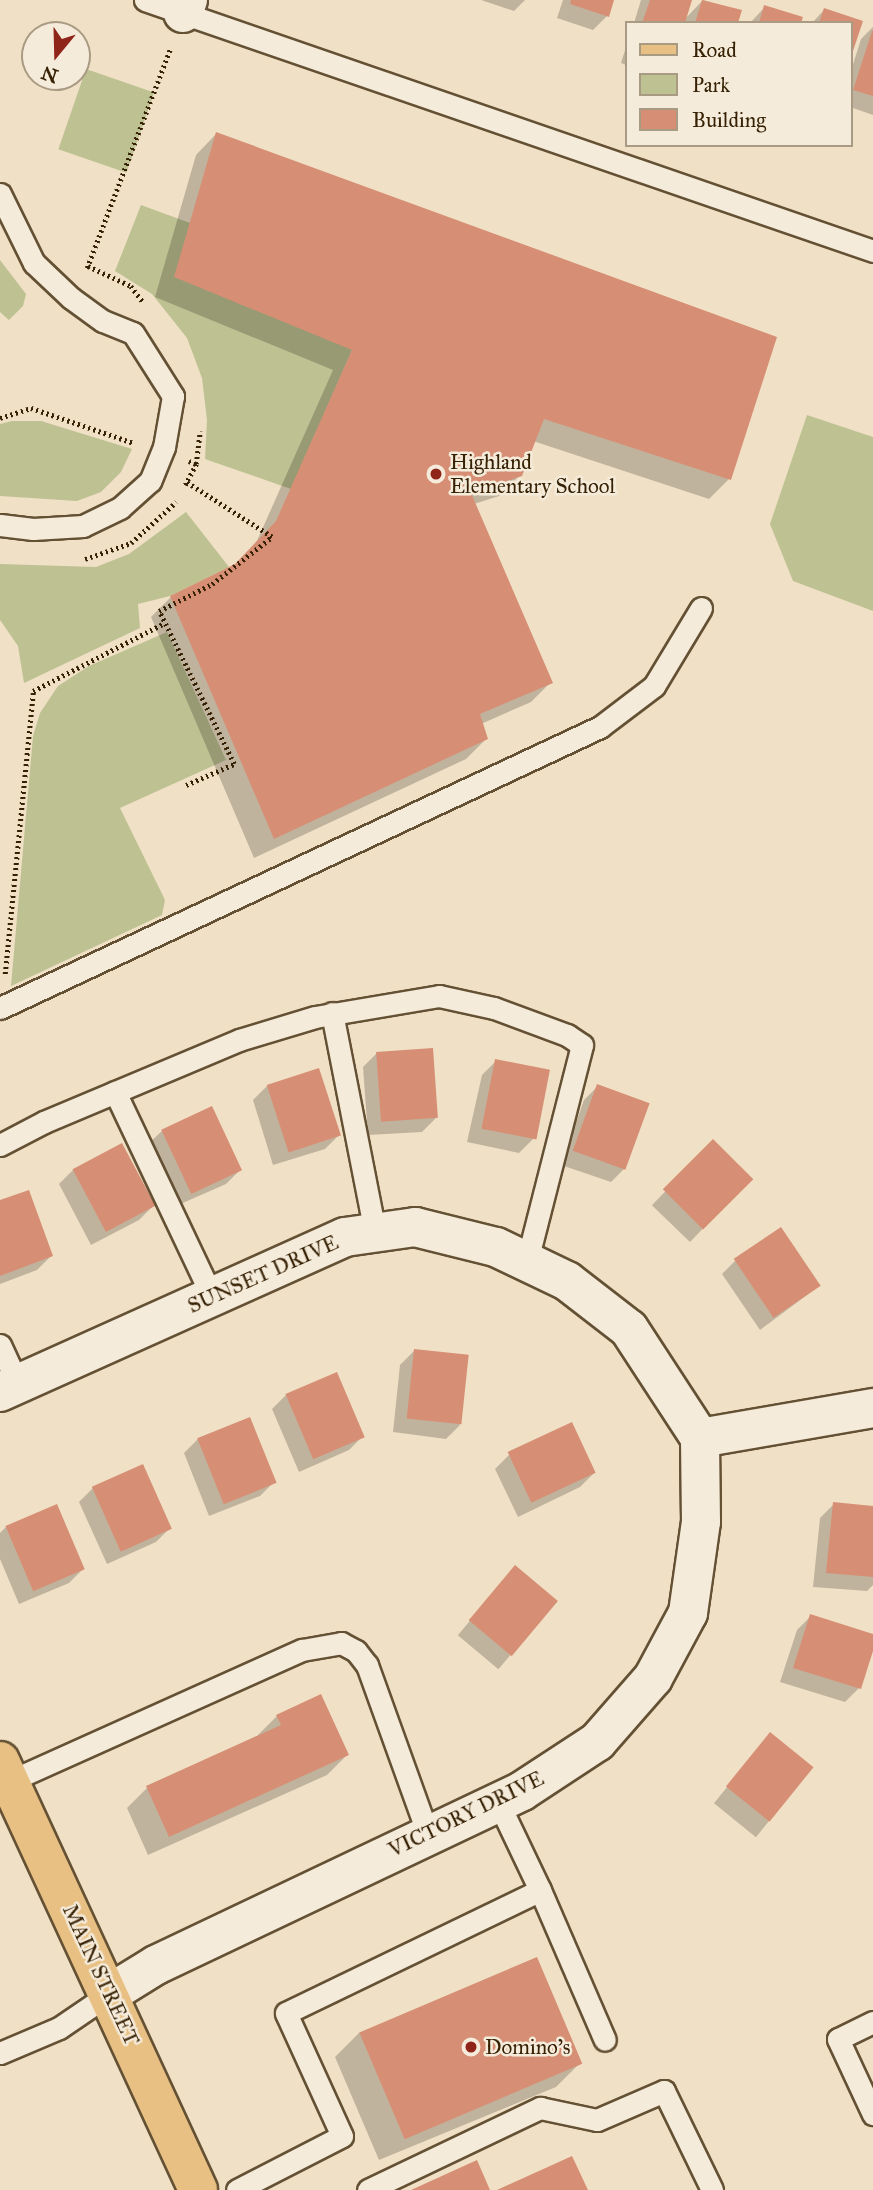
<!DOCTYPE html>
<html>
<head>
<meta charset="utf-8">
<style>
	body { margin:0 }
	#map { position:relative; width:873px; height:2190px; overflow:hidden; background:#f0e0c6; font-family:"IM FELL Great Primer",serif }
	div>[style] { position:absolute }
	.green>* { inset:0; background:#bec192; transform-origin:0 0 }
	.shadow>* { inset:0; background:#0003; transform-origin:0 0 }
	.building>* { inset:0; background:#d68f74; transform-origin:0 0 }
	.path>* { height:4.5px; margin-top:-2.25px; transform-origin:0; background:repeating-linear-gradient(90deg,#362104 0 2px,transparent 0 5.5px) }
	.roads { filter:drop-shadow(2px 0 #645134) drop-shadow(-2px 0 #645134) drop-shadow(0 2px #645134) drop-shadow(0 -2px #645134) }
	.lane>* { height:21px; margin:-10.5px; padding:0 10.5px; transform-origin:10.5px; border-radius:10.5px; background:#f5ebda }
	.street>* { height:38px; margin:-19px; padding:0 19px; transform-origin:19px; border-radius:19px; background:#f5ebda }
	.secondary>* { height:38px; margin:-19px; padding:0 19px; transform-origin:19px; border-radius:19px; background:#f5ebda }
	.primary>* { height:38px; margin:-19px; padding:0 19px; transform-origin:19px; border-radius:19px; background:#e8c083 }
	.dots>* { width:19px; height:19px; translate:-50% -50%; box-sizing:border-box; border:4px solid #f5ebda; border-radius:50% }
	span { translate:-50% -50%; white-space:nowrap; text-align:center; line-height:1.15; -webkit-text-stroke:5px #f5ebda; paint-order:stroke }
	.poi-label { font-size:21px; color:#362104 }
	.left { translate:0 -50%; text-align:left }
	.street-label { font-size:21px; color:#362104 }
	.legend { position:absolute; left:625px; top:21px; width:228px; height:126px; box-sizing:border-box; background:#f5ebda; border:2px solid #a99a84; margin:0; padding:9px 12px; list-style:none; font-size:21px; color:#362104 }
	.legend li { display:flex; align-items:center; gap:14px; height:35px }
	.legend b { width:35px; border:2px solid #a99a84 }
	.north { position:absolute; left:21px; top:21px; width:70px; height:70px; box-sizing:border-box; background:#f5ebda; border:2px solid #a99a84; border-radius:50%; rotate:199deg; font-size:19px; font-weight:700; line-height:28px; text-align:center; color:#362104 }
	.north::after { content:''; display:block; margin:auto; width:24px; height:32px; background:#8f2418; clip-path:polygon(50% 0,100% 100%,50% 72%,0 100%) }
</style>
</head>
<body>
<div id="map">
	<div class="green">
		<div style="left:86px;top:69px;width:72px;height:85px;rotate:19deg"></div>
		<div style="clip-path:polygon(141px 205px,190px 223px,352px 350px,291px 489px,205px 459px,207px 420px,202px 378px,187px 338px,152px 294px,115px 271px)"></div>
		<div style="clip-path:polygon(0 260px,26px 294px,23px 306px,9px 320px,0 312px)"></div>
		<div style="clip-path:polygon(807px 415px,873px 437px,873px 611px,793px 581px,770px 524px)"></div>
		<div style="clip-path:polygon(12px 421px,41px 421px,132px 449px,121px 472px,101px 492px,77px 501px,0 496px,0 424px)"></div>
		<div style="clip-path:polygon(186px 512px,229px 567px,170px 596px,138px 604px,140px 628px,24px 683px,18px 646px,0 620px,0 564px,96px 567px,129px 554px)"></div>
		<div style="clip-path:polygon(167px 632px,226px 760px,120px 808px,165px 900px,162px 915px,11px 986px,33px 736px,40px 713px,58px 686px,89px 666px)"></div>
	</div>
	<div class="shadow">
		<div style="clip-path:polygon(481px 0,525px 0,514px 11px)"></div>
		<div style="clip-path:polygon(563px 0,612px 0,607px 16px,593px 30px,557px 18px)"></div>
		<div style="clip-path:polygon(641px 0,691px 0,685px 19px,703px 0,740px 11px,736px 23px,634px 23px)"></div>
		<div style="clip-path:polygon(765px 7px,800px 23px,750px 23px)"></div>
		<div style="clip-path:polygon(824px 10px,860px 22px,850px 53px,850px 23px,812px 23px)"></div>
		<div style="clip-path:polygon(873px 27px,873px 115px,850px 107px,850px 74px,861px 39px)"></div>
		<div style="clip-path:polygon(626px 47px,626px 65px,621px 63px)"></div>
		<div style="clip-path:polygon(216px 134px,729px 479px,709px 499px,533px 441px,520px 475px,499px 496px,474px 504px,551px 682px,531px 702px,481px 724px,486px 739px,466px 759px,254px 858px,151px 617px,171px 597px,234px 567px,256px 543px,333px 370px,155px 297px,196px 155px)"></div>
		<div style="clip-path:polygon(377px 1053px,436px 1118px,422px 1132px,368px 1135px,363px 1067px)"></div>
		<div style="clip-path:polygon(496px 1061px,533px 1139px,519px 1153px,467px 1142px,482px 1075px)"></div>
		<div style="clip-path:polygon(267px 1086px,339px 1135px,325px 1149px,273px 1165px,253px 1100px)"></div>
		<div style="clip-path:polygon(598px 1086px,625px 1168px,611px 1182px,561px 1165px,584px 1100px)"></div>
		<div style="clip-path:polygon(163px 1130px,240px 1170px,226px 1184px,176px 1206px,148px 1144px)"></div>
		<div style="left:713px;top:1142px;width:53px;height:88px;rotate:44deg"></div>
		<div style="clip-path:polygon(73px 1170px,153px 1206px,139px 1220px,91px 1245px,59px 1184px)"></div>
		<div style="clip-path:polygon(0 1202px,51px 1256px,37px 1270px,0 1284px)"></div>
		<div style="clip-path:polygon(736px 1260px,819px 1286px,760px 1330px,722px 1274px)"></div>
		<div style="clip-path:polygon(414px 1351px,460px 1425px,446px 1439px,393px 1432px,400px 1365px)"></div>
		<div style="clip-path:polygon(286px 1395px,363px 1436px,349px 1450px,299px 1472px,272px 1409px)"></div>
		<div style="clip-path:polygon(198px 1439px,274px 1482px,260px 1496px,209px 1516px,184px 1453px)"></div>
		<div style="clip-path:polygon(509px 1455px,594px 1473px,580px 1487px,518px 1517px,495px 1469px)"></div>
		<div style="clip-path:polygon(93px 1488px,170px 1528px,156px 1542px,107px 1564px,79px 1502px)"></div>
		<div style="clip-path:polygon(834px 1504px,873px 1508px,873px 1585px,867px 1591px,813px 1587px,820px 1518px)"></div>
		<div style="clip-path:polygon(6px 1527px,83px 1569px,69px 1583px,19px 1604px,0 1559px,0 1533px)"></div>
		<div style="left:515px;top:1567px;width:53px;height:89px;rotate:40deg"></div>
		<div style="clip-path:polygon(811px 1616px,873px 1636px,859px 1688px,845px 1702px,780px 1682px,797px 1630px)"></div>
		<div style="clip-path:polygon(277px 1716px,347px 1755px,327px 1775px,148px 1855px,127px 1808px,147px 1788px,257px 1736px)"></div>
		<div style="left:770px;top:1734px;width:54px;height:89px;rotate:39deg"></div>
		<div style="clip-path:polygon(360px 2032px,581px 2062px,556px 2087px,379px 2160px,335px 2057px)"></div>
	</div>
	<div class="building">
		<div style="clip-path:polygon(571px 0,614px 0,609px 17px,570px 4px)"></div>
		<div style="clip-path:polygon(650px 0,692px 0,685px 23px,642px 23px)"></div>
		<div style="clip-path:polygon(702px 0,742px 10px,738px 23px,695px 23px)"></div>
		<div style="clip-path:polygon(764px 5px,803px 17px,801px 23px,759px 23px)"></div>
		<div style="clip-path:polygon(824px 8px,863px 21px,851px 57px,850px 23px,819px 23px)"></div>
		<div style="clip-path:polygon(872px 31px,873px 31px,873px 96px,853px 90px)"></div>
		<div style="clip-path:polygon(216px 132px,777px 337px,731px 480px,544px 419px,522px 476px,471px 493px,553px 683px,480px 714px,488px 739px,274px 839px,170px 596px,235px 564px,276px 521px,352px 350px,174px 277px)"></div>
		<div style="left:433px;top:1048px;width:70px;height:57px;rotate:86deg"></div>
		<div style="left:495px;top:1059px;width:56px;height:71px;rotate:11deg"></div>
		<div style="left:319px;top:1068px;width:71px;height:55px;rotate:72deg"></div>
		<div style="left:597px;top:1084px;width:56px;height:71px;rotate:20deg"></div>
		<div style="left:212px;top:1106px;width:71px;height:56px;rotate:65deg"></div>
		<div style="left:713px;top:1139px;width:57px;height:71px;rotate:45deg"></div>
		<div style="left:122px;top:1143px;width:71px;height:56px;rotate:62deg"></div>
		<div style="clip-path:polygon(29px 1190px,53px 1256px,0 1276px,0 1200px)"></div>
		<div style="left:781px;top:1227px;width:71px;height:57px;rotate:56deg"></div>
		<div style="left:414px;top:1349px;width:55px;height:70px;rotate:6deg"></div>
		<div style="left:337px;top:1372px;width:71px;height:56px;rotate:67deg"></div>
		<div style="left:250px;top:1417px;width:71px;height:57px;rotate:68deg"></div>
		<div style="left:572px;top:1422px;width:56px;height:71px;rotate:65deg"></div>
		<div style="left:143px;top:1464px;width:71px;height:56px;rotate:66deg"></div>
		<div style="clip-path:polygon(833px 1502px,873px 1506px,873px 1577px,826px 1573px)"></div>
		<div style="left:57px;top:1504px;width:71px;height:56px;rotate:67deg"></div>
		<div style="left:515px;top:1565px;width:56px;height:72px;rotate:40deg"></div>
		<div style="clip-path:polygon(810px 1614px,873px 1634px,873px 1651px,861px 1689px,793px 1668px)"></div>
		<div style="clip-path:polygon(321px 1694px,349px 1755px,169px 1837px,146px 1786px,281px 1725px,276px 1715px)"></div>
		<div style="left:770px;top:1732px;width:56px;height:70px;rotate:39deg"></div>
		<div style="left:537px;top:1957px;width:116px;height:193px;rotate:67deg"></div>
		<div style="clip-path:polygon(572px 2156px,588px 2190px,497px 2190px)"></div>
		<div style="clip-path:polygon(477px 2160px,490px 2190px,411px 2190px)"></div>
	</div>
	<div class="path">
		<div style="left:88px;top:266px;width:47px;rotate:24.9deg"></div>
		<div style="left:131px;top:286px;width:21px;rotate:53deg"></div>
		<div style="left:87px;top:268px;width:236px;rotate:-69.2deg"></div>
		<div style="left:0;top:418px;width:33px;rotate:-18deg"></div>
		<div style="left:31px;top:408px;width:109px;rotate:18.8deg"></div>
		<div style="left:189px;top:461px;width:8px;rotate:23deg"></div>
		<div style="left:196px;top:464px;width:33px;rotate:-83deg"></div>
		<div style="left:185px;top:485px;width:24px;rotate:-62deg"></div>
		<div style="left:85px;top:559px;width:49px;rotate:-19.2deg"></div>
		<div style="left:131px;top:543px;width:61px;rotate:-42.3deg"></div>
		<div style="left:186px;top:785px;width:52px;rotate:-23.6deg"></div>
		<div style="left:234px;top:764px;width:170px;rotate:-116.1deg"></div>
		<div style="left:159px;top:611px;width:59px;rotate:-27deg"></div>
		<div style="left:212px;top:584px;width:76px;rotate:-38.1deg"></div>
		<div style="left:272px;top:537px;width:102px;rotate:-147.4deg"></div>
		<div style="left:5px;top:974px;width:284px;rotate:-84.3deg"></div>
		<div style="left:33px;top:691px;width:148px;rotate:-27.3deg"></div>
	</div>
	<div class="roads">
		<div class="lane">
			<div style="left:145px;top:0;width:770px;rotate:19.02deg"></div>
			<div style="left:0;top:194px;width:77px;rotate:63.8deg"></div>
			<div style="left:34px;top:263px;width:51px;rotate:43.4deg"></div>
			<div style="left:71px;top:298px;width:39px;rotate:36deg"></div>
			<div style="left:103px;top:321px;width:32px;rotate:22deg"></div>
			<div style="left:133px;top:333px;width:75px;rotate:57.6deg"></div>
			<div style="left:173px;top:396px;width:52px;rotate:100deg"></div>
			<div style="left:164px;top:447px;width:37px;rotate:112deg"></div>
			<div style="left:150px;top:481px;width:40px;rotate:138deg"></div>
			<div style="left:120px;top:508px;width:41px;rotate:154.1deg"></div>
			<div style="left:83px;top:526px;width:50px;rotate:176.6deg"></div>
			<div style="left:33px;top:529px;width:33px;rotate:-173deg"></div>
			<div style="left:0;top:1008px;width:663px;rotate:-25.1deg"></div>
			<div style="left:600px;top:727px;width:68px;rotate:-37.2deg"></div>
			<div style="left:654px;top:686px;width:91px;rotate:-58.9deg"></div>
			<div style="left:332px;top:1013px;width:223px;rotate:78.9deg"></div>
			<div style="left:115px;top:1092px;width:226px;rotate:64.6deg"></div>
			<div style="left:0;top:1145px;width:50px;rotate:-27.6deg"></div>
			<div style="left:44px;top:1122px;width:212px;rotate:-22.8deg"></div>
			<div style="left:239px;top:1040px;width:79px;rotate:-16.8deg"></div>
			<div style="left:315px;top:1017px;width:126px;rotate:-9.6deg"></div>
			<div style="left:439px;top:996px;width:56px;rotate:12.3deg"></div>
			<div style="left:494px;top:1008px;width:78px;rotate:20.3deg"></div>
			<div style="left:567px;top:1035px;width:18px;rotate:34deg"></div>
			<div style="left:582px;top:1045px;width:223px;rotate:104.3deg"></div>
			<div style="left:0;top:1345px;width:43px;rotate:65.2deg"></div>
			<div style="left:10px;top:1781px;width:320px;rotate:-24.2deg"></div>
			<div style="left:302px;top:1650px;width:40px;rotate:-10deg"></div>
			<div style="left:341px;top:1643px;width:17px;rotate:28deg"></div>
			<div style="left:356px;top:1651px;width:18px;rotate:52deg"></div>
			<div style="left:367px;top:1665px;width:180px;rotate:70.2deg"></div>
			<div style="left:540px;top:1890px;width:163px;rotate:66.6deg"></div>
			<div style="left:873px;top:2022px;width:39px;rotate:154deg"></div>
			<div style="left:838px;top:2039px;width:83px;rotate:65deg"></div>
			<div style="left:0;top:2053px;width:64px;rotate:-23deg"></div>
			<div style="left:59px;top:2028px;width:60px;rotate:-34.2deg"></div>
			<div style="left:237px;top:2190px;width:118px;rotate:-27.2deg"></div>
			<div style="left:342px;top:2136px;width:135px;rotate:-114.5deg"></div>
			<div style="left:286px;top:2013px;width:282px;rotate:-25.8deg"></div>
			<div style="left:540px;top:1890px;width:98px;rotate:-115.5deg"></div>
			<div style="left:368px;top:2190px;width:191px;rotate:-25.5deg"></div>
			<div style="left:540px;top:2108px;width:58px;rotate:11.9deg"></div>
			<div style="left:597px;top:2120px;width:73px;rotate:-23.4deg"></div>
			<div style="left:664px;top:2091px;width:110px;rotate:64.1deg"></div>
		</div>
		<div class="street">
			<div style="left:183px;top:13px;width:14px;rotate:-69deg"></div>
			<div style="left:0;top:1392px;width:378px;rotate:-24.2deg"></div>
			<div style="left:345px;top:1237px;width:71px;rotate:-8.1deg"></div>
			<div style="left:415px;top:1227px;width:83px;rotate:13.9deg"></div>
			<div style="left:496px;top:1247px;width:79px;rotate:25.6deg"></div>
			<div style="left:567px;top:1281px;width:78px;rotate:37.7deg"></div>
			<div style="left:629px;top:1329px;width:130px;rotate:56.9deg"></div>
		</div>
		<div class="secondary">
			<div style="left:109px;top:1994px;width:55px;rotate:-31.7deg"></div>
			<div style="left:156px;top:1965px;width:405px;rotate:-25.4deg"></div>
			<div style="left:522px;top:1791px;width:90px;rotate:-33.2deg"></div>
			<div style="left:597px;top:1742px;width:85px;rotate:-48.8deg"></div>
			<div style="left:653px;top:1678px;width:74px;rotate:-61.7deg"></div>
			<div style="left:688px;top:1613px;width:92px;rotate:-81.9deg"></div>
			<div style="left:701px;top:1522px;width:84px;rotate:-90.7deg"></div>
			<div style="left:700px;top:1438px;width:176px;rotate:-9.8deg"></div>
		</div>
		<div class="primary">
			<div style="left:0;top:1761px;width:472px;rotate:65.2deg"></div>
		</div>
	</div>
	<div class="dots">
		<div style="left:436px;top:474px;background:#8f2418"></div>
		<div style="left:471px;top:2047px;background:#8f2418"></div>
	</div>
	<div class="poi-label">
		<span class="left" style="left:450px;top:474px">Highland<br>Elementary School</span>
		<span class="left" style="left:485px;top:2047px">Domino's</span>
	</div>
	<div class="street-label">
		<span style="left:263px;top:1274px;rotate:-24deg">SUNSET DRIVE</span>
		<span style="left:466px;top:1814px;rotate:-26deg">VICTORY DRIVE</span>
		<span style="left:101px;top:1975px;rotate:65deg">MAIN STREET</span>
	</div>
	<ul class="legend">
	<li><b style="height:9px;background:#e8c083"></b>Road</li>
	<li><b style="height:19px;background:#bec192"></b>Park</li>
	<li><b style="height:19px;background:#d68f74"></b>Building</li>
	</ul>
	<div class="north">N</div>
</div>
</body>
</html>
